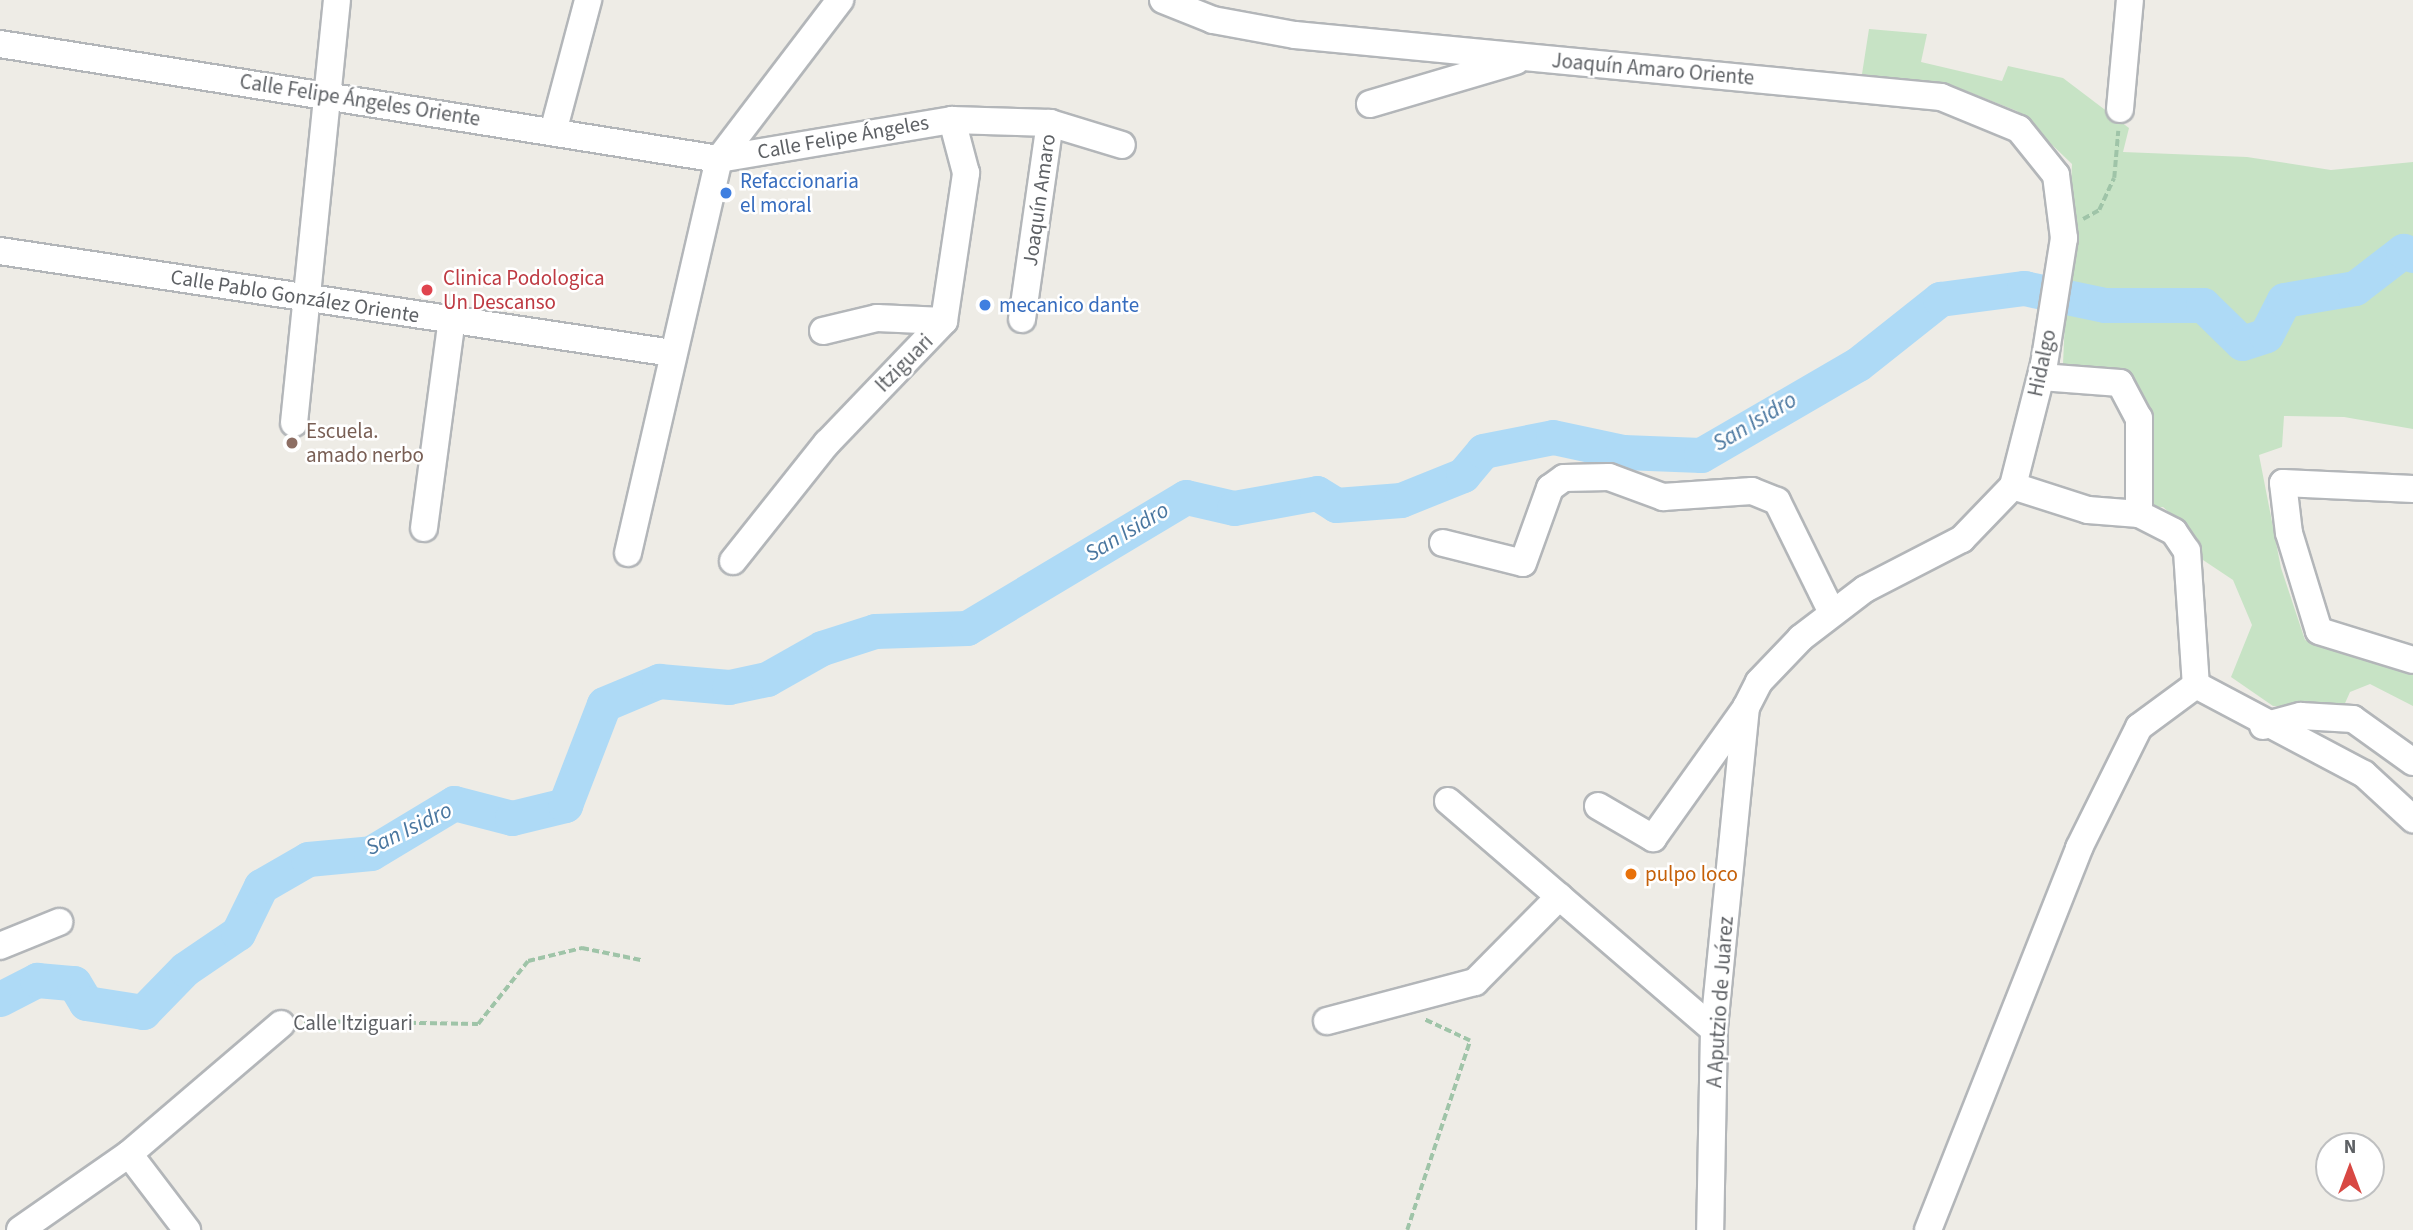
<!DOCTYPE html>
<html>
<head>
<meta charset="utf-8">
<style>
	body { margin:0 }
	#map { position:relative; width:2413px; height:1230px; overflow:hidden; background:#eeece6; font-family:"Source Sans 3",sans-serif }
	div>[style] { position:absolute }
	.green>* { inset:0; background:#c7e3c5 }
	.river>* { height:35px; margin:-17.5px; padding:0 17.5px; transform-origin:17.5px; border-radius:17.5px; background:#aedaf6 }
	.path>* { height:3.5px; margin-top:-1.75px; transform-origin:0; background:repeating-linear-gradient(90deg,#9fc4a8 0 7px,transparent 0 10.5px) }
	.roads { filter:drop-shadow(2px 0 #b3b6b9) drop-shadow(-2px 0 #b3b6b9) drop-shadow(0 2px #b3b6b9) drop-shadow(0 -2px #b3b6b9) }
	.minor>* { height:26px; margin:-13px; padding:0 13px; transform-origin:13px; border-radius:13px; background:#fff }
	.dots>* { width:19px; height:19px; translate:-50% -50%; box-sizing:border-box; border:4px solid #fff; border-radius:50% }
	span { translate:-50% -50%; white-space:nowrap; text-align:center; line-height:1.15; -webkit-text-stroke:5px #fff; paint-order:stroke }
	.street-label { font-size:21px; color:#5e6165 }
	.shop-label { font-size:21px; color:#366cbe }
	.left { translate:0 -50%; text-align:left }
	.health-label { font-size:21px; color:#be3a42 }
	.education-label { font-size:21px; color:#785e54 }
	.food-label { font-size:21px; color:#c56008 }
	.water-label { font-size:23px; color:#49769f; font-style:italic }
	.north { position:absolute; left:2315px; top:1132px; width:70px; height:70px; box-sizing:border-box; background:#fff; border:2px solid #bfc0c1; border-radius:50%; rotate:0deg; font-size:19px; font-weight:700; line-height:28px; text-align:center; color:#5e6165 }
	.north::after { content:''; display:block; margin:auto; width:24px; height:32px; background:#d84843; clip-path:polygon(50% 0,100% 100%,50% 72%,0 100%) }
</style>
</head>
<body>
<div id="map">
	<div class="green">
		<div style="clip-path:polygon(1869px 29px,1927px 34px,1921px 62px,2002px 81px,2008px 66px,2063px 78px,2129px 128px,2123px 152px,2247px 157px,2331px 170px,2413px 162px,2413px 429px,2344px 417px,2284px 416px,2282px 447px,2259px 455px,2281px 568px,2305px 640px,2413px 675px,2413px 706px,2370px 684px,2350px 692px,2342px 710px,2273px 706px,2231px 677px,2252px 625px,2233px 580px,2203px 560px,2188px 529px,2163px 507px,2149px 508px,2127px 375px,2063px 364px,2072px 164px,2017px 111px,1956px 87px,1862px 74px)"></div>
	</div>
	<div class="river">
		<div style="left:0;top:999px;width:42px;rotate:-27.2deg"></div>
		<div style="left:37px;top:980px;width:37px;rotate:5deg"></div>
		<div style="left:74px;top:983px;width:23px;rotate:59deg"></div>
		<div style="left:86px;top:1003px;width:58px;rotate:9deg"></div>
		<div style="left:143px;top:1012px;width:60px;rotate:-45.7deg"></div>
		<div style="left:185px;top:969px;width:64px;rotate:-34.2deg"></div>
		<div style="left:238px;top:933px;width:52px;rotate:-63.9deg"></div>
		<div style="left:261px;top:886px;width:54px;rotate:-29.9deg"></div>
		<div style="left:308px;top:859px;width:63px;rotate:-5.4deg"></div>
		<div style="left:371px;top:853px;width:97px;rotate:-31.1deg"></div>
		<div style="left:454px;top:803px;width:60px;rotate:14.5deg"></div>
		<div style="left:512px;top:818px;width:55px;rotate:-13.8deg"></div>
		<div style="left:565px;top:805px;width:108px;rotate:-68.9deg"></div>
		<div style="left:604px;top:704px;width:60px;rotate:-22.7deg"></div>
		<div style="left:659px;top:681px;width:70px;rotate:4.9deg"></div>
		<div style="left:729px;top:687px;width:39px;rotate:-12deg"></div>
		<div style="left:767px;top:679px;width:63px;rotate:-29.4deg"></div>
		<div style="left:822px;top:648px;width:56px;rotate:-17.8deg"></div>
		<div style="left:875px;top:631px;width:92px;rotate:-1.9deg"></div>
		<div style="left:967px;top:628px;width:255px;rotate:-30.9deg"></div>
		<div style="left:1186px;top:497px;width:49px;rotate:12.9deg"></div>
		<div style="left:1234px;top:508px;width:84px;rotate:-10.2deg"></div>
		<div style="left:1317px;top:493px;width:22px;rotate:32deg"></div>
		<div style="left:1336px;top:505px;width:65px;rotate:-4.4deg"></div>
		<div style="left:1401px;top:500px;width:67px;rotate:-22deg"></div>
		<div style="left:1463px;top:475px;width:31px;rotate:-50deg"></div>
		<div style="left:1483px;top:451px;width:71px;rotate:-11.3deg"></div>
		<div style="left:1553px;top:437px;width:72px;rotate:12.1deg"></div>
		<div style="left:1623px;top:452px;width:78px;rotate:2.2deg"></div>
		<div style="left:1701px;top:455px;width:181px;rotate:-30.1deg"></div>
		<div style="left:1858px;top:364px;width:105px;rotate:-38.4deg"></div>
		<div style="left:1940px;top:299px;width:85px;rotate:-7.5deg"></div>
		<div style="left:2024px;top:288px;width:83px;rotate:11.9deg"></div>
		<div style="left:2105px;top:305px;width:98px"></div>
		<div style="left:2203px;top:305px;width:54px;rotate:44.3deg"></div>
		<div style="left:2242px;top:343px;width:25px;rotate:-18deg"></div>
		<div style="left:2266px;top:335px;width:39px;rotate:-63deg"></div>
		<div style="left:2284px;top:300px;width:72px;rotate:-9.6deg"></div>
		<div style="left:2355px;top:288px;width:61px;rotate:-37.6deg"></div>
		<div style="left:2403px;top:251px;width:11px;rotate:22deg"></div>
	</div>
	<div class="path">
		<div style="left:2083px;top:219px;width:18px;rotate:-29deg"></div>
		<div style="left:2099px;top:210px;width:35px;rotate:-65deg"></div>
		<div style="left:2114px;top:178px;width:47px;rotate:-85.1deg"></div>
		<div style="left:304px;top:1021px;width:174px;rotate:1deg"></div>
		<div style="left:478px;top:1024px;width:80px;rotate:-51.6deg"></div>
		<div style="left:528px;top:961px;width:56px;rotate:-13.5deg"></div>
		<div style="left:582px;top:948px;width:60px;rotate:11.5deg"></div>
		<div style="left:1407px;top:1230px;width:199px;rotate:-71.6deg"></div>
		<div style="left:1470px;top:1041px;width:50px;rotate:-155deg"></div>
	</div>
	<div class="roads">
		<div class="minor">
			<div style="left:1163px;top:0;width:54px;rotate:21.8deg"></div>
			<div style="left:1213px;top:20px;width:83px;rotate:10.4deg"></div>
			<div style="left:1295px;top:35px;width:649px;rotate:5.48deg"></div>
			<div style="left:1941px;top:97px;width:84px;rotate:22.3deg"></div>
			<div style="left:2019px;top:129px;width:59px;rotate:51.2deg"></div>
			<div style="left:2056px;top:175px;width:64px;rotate:82.8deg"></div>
			<div style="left:2064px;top:238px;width:128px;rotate:99deg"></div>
			<div style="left:2044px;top:364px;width:126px;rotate:104.3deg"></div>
			<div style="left:2013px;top:486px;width:74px;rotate:133.9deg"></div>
			<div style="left:1962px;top:539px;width:109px;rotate:152.7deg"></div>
			<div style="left:1865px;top:589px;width:81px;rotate:142.6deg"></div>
			<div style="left:1801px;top:638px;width:61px;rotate:133.7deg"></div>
			<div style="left:1759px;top:682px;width:28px;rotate:117deg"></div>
			<div style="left:1746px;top:707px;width:325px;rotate:95.7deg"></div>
			<div style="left:1714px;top:1030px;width:200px;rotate:91.1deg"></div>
			<div style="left:0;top:44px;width:728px;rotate:9.09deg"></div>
			<div style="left:719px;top:159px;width:236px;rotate:-9.5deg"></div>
			<div style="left:952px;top:120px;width:98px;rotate:1.8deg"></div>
			<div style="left:1050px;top:123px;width:75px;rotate:17deg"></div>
			<div style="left:1370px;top:104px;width:152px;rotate:-16.4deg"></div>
			<div style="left:2120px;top:109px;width:109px;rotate:-84.8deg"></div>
			<div style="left:553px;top:132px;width:137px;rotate:-75.1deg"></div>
			<div style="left:0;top:251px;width:680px;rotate:8.63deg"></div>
			<div style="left:1022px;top:319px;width:198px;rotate:-81.9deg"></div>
			<div style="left:823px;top:331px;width:56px;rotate:-13.5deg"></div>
			<div style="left:877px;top:318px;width:67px;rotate:2.6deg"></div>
			<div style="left:2041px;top:377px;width:79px;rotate:4.3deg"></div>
			<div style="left:2120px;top:383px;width:40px;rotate:62deg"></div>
			<div style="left:2139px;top:418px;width:96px;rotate:90deg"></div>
			<div style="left:294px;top:423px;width:425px;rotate:-84.2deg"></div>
			<div style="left:2013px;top:486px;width:79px;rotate:17.7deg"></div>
			<div style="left:2088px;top:510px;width:51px;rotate:4.5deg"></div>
			<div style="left:2139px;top:514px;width:39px;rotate:27deg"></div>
			<div style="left:2174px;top:532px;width:23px;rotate:56deg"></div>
			<div style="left:2187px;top:551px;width:134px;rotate:86.2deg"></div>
			<div style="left:2196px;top:685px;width:190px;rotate:27.9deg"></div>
			<div style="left:2364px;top:774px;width:67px;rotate:42.6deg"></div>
			<div style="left:2413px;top:489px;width:130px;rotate:-177.4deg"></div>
			<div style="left:2283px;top:483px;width:50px;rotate:83.2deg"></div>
			<div style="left:2289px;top:533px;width:102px;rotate:73deg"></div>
			<div style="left:2319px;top:631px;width:98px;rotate:17.1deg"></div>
			<div style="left:424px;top:528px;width:211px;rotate:-82.4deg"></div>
			<div style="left:1443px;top:543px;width:82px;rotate:14deg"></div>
			<div style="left:1523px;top:563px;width:80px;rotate:-70.2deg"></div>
			<div style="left:1550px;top:488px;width:17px;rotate:-36deg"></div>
			<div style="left:1564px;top:478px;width:45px;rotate:-1.3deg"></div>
			<div style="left:1609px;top:477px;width:58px;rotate:20.3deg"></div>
			<div style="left:1663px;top:497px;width:89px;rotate:-3.9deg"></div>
			<div style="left:1752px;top:491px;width:27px;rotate:22deg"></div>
			<div style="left:1777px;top:501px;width:125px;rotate:63.8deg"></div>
			<div style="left:628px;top:553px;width:404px;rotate:-77deg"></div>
			<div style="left:719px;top:159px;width:200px;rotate:-52.7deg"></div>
			<div style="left:733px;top:561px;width:151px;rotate:-51.5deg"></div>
			<div style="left:827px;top:443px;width:169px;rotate:-46.2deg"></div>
			<div style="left:944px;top:321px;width:150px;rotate:-81.5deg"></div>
			<div style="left:966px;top:173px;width:55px;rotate:-104.8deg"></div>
			<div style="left:2263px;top:726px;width:39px;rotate:-15deg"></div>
			<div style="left:2301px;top:716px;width:52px;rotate:3.3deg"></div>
			<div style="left:2353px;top:719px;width:74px;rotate:35.6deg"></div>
			<div style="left:1448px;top:801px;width:351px;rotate:40.7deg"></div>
			<div style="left:1598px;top:806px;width:64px;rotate:30.2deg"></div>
			<div style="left:1653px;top:838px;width:155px;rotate:-54.5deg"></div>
			<div style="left:0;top:946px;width:64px;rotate:-22.1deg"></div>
			<div style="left:1327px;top:1021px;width:153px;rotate:-14.8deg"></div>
			<div style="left:1475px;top:982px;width:120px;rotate:-45.3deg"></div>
			<div style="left:129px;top:1154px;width:96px;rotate:52.7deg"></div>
			<div style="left:20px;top:1230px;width:133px;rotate:-34.9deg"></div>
			<div style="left:129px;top:1154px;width:200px;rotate:-40.5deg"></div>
			<div style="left:1928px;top:1230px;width:411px;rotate:-68.4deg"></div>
			<div style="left:2079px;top:848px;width:135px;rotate:-63.6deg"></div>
			<div style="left:2139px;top:727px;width:71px;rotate:-36.4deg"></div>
		</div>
	</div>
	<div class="dots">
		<div style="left:726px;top:193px;background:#3f7fe0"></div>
		<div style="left:427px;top:290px;background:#e0444e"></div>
		<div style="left:985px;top:305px;background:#3f7fe0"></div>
		<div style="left:292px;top:443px;background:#8d6e63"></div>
		<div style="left:1631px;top:874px;background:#e8710a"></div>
	</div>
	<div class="street-label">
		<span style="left:1653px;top:69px;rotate:5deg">Joaquín Amaro Oriente</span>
		<span style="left:360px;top:100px;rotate:9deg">Calle Felipe Ángeles Oriente</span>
		<span style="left:843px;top:137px;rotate:-10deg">Calle Felipe Ángeles</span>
		<span style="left:1039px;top:200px;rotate:-82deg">Joaquín Amaro</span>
		<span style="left:295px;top:296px;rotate:9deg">Calle Pablo González Oriente</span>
		<span style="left:904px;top:363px;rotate:-45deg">Itziguari</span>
		<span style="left:2042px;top:363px;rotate:-78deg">Hidalgo</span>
		<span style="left:1720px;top:1002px;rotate:-86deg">A Aputzio de Juárez</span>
		<span style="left:353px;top:1023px">Calle Itziguari</span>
	</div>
	<div class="shop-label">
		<span class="left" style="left:740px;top:193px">Refaccionaria<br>el moral</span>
		<span class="left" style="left:999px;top:305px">mecanico dante</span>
	</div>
	<div class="health-label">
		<span class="left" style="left:443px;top:290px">Clinica Podologica<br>Un Descanso</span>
	</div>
	<div class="education-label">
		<span class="left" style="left:306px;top:443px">Escuela.<br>amado nerbo</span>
	</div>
	<div class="food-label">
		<span class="left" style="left:1645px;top:874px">pulpo loco</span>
	</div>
	<div class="water-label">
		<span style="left:1755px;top:422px;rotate:-31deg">San Isidro</span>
		<span style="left:1127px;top:532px;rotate:-31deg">San Isidro</span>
		<span style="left:409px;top:829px;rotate:-26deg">San Isidro</span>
	</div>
	<div class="north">N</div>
</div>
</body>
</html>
